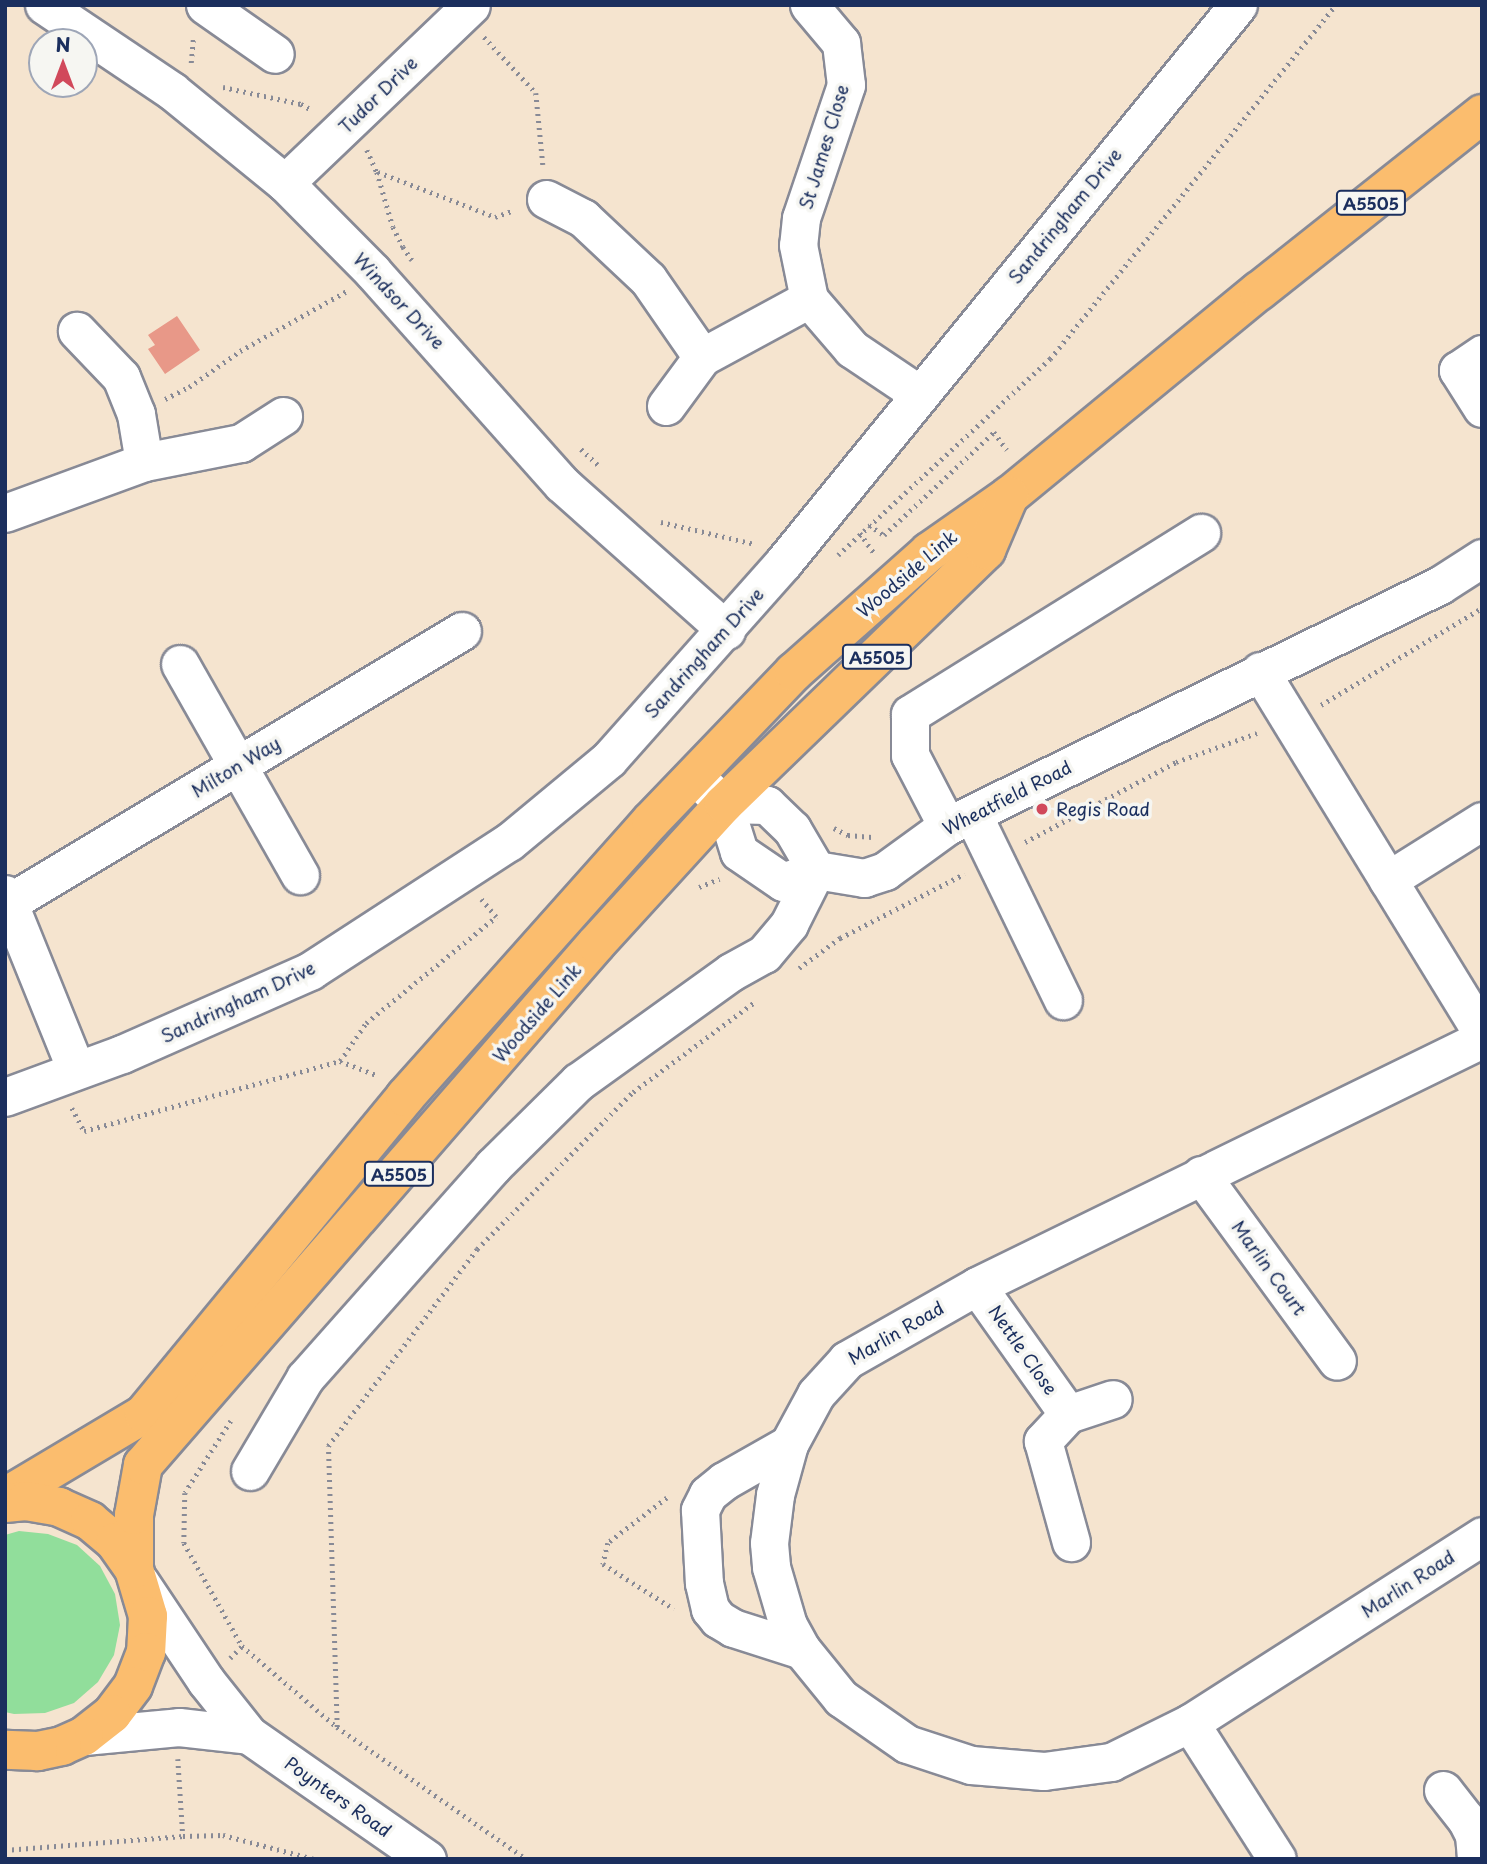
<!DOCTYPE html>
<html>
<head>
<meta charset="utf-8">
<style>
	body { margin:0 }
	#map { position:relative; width:1487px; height:1864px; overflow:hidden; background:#f5e4cf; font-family:"Playpen Sans",sans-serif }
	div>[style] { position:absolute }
	.green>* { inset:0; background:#91de9b }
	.building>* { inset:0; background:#e89888 }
	.path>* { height:4.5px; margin-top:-2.25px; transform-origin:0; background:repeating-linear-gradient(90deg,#888a96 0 2px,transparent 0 7px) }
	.roads { filter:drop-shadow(2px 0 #888a96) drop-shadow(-2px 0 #888a96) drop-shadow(0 2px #888a96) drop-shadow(0 -2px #888a96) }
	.minor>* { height:37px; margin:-18.5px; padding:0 18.5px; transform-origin:18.5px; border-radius:18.5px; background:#fff }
	.major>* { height:38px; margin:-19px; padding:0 19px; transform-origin:19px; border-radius:19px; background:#fbbd6e }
	.dots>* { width:19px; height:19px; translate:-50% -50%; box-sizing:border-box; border:4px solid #f6f6f2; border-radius:50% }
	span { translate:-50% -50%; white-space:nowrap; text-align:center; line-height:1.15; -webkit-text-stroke:7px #f6f6f2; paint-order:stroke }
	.shield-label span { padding:2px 5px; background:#f6f6f2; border:2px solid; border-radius:5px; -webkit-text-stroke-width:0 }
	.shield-label { font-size:16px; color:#1b2f5e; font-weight:700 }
	.street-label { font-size:18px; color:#1b2f5e }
	.poi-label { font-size:18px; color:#1b2f5e }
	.left { translate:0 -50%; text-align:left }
	.frame { position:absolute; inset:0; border:7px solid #1b2f5e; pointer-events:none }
	.north { position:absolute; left:28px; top:28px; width:70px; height:70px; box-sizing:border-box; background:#f6f6f2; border:2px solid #9ea6b7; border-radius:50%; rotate:0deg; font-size:19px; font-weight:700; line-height:28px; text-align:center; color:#1b2f5e }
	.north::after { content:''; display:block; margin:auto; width:24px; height:32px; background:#d1495b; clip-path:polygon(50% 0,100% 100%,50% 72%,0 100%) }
</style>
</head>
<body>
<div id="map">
	<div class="green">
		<div style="clip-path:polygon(19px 1531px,48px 1534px,77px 1545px,100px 1566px,115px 1594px,120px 1625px,114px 1655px,98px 1682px,74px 1703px,45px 1713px,14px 1714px,5px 1712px,5px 1535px)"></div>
	</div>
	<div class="building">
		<div style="clip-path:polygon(177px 316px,200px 350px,165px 374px,148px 349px,155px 345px,148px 335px)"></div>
	</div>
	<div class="path">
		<div style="left:484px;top:37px;width:76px;rotate:47.1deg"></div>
		<div style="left:536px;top:93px;width:72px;rotate:84.4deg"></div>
		<div style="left:191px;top:63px;width:25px;rotate:-85deg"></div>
		<div style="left:223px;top:87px;width:80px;rotate:12.3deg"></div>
		<div style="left:301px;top:104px;width:13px;rotate:29deg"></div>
		<div style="left:367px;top:150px;width:24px;rotate:66deg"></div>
		<div style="left:377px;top:172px;width:57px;rotate:73.8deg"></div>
		<div style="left:393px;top:227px;width:22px;rotate:63deg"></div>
		<div style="left:403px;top:247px;width:4px;rotate:146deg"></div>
		<div style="left:378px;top:172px;width:125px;rotate:21deg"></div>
		<div style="left:495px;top:217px;width:20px;rotate:-20deg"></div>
		<div style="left:403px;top:247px;width:16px;rotate:55deg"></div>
		<div style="left:165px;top:399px;width:27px;rotate:-27deg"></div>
		<div style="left:189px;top:387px;width:62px;rotate:-35.2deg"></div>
		<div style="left:240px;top:351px;width:123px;rotate:-29.3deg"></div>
		<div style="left:581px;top:449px;width:23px;rotate:43deg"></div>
		<div style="left:661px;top:522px;width:97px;rotate:13.2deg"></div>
		<div style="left:869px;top:525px;width:18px;rotate:34deg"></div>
		<div style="left:884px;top:535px;width:151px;rotate:-43.1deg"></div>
		<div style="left:994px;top:432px;width:22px;rotate:54deg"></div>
		<div style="left:860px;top:533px;width:24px;rotate:55deg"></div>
		<div style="left:838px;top:555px;width:289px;rotate:-42.8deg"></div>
		<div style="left:1050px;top:359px;width:455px;rotate:-51.1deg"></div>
		<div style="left:1321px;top:705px;width:188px;rotate:-31.1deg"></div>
		<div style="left:834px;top:828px;width:16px;rotate:27deg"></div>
		<div style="left:848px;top:835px;width:24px;rotate:5deg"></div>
		<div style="left:1025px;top:842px;width:171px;rotate:-27.9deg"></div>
		<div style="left:1176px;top:762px;width:86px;rotate:-19.7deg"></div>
		<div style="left:699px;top:887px;width:22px;rotate:-22deg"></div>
		<div style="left:799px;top:968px;width:51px;rotate:-36.2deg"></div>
		<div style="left:840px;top:938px;width:140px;rotate:-27.3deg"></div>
		<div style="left:340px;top:1061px;width:46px;rotate:-55.6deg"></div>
		<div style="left:366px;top:1023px;width:168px;rotate:-39.2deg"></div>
		<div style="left:496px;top:917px;width:23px;rotate:-130deg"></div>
		<div style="left:72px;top:1108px;width:26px;rotate:62deg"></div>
		<div style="left:84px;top:1131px;width:265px;rotate:-15.3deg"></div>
		<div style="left:340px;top:1061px;width:40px;rotate:21deg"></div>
		<div style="left:231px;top:1421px;width:85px;rotate:122.6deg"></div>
		<div style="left:185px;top:1493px;width:50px;rotate:91.1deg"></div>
		<div style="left:184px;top:1543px;width:118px;rotate:60.6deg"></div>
		<div style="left:242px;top:1646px;width:125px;rotate:40.5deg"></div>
		<div style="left:337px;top:1727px;width:231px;rotate:34.9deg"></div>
		<div style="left:667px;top:1498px;width:74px;rotate:142.7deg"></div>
		<div style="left:608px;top:1543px;width:22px;rotate:103deg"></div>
		<div style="left:603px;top:1564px;width:84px;rotate:32.4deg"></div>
		<div style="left:230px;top:1658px;width:17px;rotate:-45deg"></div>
		<div style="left:337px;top:1727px;width:281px;rotate:-91.8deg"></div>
		<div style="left:328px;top:1446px;width:247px;rotate:-52.9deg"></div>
		<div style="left:477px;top:1249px;width:221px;rotate:-45.2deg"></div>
		<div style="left:633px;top:1092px;width:153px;rotate:-36.5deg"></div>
		<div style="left:178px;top:1759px;width:77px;rotate:86.3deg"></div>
		<div style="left:183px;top:1836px;width:40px;rotate:-1.4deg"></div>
		<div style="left:223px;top:1835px;width:94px;rotate:14.8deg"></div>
		<div style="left:5px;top:1850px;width:179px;rotate:-4.5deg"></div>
	</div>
	<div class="roads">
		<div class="minor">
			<div style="left:44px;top:5px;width:154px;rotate:33.9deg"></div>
			<div style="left:172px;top:91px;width:146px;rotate:39.2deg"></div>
			<div style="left:285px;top:183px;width:125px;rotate:45.3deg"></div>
			<div style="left:373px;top:272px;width:284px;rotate:48.3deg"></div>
			<div style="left:562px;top:484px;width:220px;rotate:41.7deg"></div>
			<div style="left:205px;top:5px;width:85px;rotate:35deg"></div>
			<div style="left:809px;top:5px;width:50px;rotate:49.9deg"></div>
			<div style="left:841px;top:43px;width:42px;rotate:83.2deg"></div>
			<div style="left:846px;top:85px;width:140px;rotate:108.7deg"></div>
			<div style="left:801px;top:218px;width:27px;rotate:96deg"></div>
			<div style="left:798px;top:245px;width:55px;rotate:78.5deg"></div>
			<div style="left:809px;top:299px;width:66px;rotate:49.3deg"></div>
			<div style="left:852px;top:349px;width:81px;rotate:33.9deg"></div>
			<div style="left:285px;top:183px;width:257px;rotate:-43.7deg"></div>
			<div style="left:546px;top:199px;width:42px;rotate:27.2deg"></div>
			<div style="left:583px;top:218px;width:89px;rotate:43.2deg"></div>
			<div style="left:648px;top:279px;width:95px;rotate:55.3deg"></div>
			<div style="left:1482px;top:354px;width:29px;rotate:146deg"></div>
			<div style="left:1458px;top:370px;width:45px;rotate:57.7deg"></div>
			<div style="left:666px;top:406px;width:61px;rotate:-53.7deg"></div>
			<div style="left:702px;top:357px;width:122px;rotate:-28.5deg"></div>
			<div style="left:144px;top:462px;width:99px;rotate:-11.1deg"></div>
			<div style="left:241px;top:443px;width:50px;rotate:-32.7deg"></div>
			<div style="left:5px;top:513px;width:148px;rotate:-20.1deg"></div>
			<div style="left:144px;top:462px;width:49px;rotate:-99.5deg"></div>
			<div style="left:136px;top:414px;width:40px;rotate:-112deg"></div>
			<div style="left:121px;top:377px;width:64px;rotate:-133.7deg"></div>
			<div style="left:180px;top:664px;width:243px;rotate:60.4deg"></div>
			<div style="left:1260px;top:671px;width:425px;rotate:58.5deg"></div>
			<div style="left:704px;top:785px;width:28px;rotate:44deg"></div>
			<div style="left:724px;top:804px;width:50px;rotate:72.6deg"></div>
			<div style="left:739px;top:852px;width:53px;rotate:34.3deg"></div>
			<div style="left:783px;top:882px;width:35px;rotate:-20deg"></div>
			<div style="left:724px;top:804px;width:43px;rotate:1.3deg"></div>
			<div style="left:767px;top:805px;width:35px;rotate:44deg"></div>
			<div style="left:792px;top:829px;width:48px;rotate:59.7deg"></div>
			<div style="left:973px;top:815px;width:206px;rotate:64.1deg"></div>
			<div style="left:947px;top:826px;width:80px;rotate:-117.5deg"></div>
			<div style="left:910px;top:755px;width:41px;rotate:-90deg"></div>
			<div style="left:910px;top:714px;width:343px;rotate:-31.9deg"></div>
			<div style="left:816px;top:870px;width:49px;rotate:9.5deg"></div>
			<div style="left:864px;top:878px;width:22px;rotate:-18deg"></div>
			<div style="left:885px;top:871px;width:77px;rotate:-36deg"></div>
			<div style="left:947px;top:826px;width:549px;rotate:-26.05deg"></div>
			<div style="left:1440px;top:585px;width:50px;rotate:-32.7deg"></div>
			<div style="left:1388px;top:880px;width:111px;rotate:-32.1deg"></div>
			<div style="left:5px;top:894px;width:190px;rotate:68deg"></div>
			<div style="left:10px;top:902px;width:527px;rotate:-30.95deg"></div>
			<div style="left:1482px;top:1039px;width:562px;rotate:153.94deg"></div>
			<div style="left:977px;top:1286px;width:150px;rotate:150.4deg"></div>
			<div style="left:847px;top:1360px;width:46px;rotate:132.4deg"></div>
			<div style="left:816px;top:1394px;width:57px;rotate:118.4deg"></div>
			<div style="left:789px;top:1444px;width:53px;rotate:105.4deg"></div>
			<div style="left:775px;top:1495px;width:48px;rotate:97.1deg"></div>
			<div style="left:769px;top:1543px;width:24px;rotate:85deg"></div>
			<div style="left:771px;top:1567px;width:60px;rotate:73.7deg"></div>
			<div style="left:788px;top:1625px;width:29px;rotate:61deg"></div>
			<div style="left:802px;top:1650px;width:62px;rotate:50.9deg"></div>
			<div style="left:841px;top:1698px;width:80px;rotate:34.9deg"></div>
			<div style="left:907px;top:1744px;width:67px;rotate:18.2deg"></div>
			<div style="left:971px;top:1765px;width:73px;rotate:4.7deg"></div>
			<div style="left:1044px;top:1771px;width:68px;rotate:-7.7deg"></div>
			<div style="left:1111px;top:1762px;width:88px;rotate:-26.3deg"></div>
			<div style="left:1190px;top:1723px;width:347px;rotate:-32.6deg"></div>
			<div style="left:5px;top:1097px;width:125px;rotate:-20.2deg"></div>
			<div style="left:122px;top:1054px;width:206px;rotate:-23.8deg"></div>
			<div style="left:310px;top:971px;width:237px;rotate:-33deg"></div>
			<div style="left:509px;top:842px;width:130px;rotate:-39.7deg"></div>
			<div style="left:609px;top:759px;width:262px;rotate:-48.4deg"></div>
			<div style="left:783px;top:563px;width:720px;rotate:-50.81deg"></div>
			<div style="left:1201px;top:1175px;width:230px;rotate:53.8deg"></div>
			<div style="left:977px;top:1286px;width:157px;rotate:54.6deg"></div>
			<div style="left:1068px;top:1414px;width:37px;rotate:133deg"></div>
			<div style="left:1043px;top:1441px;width:105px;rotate:74.5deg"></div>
			<div style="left:1068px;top:1414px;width:47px;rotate:-18.4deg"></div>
			<div style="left:789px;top:1444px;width:75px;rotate:150.4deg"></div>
			<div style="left:724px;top:1481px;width:21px;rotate:141deg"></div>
			<div style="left:708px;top:1494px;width:18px;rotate:117deg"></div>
			<div style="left:700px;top:1510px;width:73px;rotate:86.9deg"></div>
			<div style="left:704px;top:1583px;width:27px;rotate:77deg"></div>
			<div style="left:710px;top:1609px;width:13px;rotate:51deg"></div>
			<div style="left:718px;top:1619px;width:17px;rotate:31deg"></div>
			<div style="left:733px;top:1628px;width:72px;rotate:17.7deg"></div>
			<div style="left:250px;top:1471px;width:108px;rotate:-59.4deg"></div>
			<div style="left:305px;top:1378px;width:283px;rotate:-48.4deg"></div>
			<div style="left:493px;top:1166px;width:120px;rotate:-44.7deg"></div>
			<div style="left:578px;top:1082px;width:188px;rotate:-35.7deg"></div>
			<div style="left:731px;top:972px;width:38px;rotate:-29deg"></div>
			<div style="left:764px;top:954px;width:39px;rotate:-50deg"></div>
			<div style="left:789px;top:924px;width:60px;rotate:-63.4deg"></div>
			<div style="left:140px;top:1582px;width:119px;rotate:56.3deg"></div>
			<div style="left:206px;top:1681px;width:69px;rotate:51.5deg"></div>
			<div style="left:249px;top:1735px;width:217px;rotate:34.9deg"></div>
			<div style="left:1190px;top:1723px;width:161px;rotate:57.4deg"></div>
			<div style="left:84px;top:1736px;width:95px;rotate:-5.4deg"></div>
			<div style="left:179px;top:1727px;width:70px;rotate:6.5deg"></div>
			<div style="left:1443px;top:1790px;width:37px;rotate:52deg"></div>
			<div style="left:1466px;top:1819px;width:18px;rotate:63deg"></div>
			<div style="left:1474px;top:1835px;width:24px;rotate:85deg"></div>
		</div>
		<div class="major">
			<div style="left:5px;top:1497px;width:162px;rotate:-30.8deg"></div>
			<div style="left:144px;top:1414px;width:411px;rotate:-50.5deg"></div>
			<div style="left:405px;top:1097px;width:370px;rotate:-48.3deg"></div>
			<div style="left:651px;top:821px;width:207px;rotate:-46.2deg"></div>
			<div style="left:794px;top:672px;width:181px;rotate:-41.6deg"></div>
			<div style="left:929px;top:552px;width:98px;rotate:-35deg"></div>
			<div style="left:1009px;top:496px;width:323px;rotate:-39.4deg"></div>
			<div style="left:1259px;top:291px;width:285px;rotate:-38.4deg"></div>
			<div style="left:5px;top:1503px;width:21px;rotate:-5deg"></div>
			<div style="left:26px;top:1501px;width:34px;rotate:10deg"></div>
			<div style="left:59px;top:1507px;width:34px;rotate:24deg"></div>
			<div style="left:90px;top:1521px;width:33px;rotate:40deg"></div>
			<div style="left:115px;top:1542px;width:33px;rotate:55deg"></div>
			<div style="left:134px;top:1569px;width:49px;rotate:73.4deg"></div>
			<div style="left:148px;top:1616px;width:36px;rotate:93deg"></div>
			<div style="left:146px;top:1652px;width:36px;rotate:111deg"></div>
			<div style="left:133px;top:1686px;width:35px;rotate:127deg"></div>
			<div style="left:112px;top:1714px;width:36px;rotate:142deg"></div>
			<div style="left:84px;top:1736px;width:24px;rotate:156deg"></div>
			<div style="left:62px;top:1746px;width:25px;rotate:168deg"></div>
			<div style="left:38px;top:1751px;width:33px;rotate:-178deg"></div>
			<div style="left:134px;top:1569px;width:54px;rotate:-90deg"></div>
			<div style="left:134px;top:1515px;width:51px;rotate:-79.8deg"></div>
			<div style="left:143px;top:1465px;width:690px;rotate:-48.99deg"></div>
			<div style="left:596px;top:944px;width:190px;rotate:-47.6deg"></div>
			<div style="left:724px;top:804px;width:365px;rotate:-44.1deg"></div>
			<div style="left:986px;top:550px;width:59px;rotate:-66.9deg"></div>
		</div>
	</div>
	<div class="dots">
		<div style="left:1042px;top:809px;background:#d1495b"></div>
	</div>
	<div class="shield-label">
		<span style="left:1371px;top:203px">A5505</span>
		<span style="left:877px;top:657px">A5505</span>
		<span style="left:399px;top:1174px">A5505</span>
	</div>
	<div class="street-label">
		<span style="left:378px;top:95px;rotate:-44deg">Tudor Drive</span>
		<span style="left:824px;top:147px;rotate:-73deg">St James Close</span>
		<span style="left:1065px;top:216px;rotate:-51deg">Sandringham Drive</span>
		<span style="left:399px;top:301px;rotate:47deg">Windsor Drive</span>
		<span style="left:907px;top:574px;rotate:-40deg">Woodside Link</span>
		<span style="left:704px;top:653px;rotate:-48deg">Sandringham Drive</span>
		<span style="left:236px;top:767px;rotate:-31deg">Milton Way</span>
		<span style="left:1007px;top:798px;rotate:-27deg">Wheatfield Road</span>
		<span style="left:238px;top:1002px;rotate:-25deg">Sandringham Drive</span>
		<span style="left:537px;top:1013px;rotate:-49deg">Woodside Link</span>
		<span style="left:1269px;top:1268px;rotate:54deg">Marlin Court</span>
		<span style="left:896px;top:1333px;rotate:-30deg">Marlin Road</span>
		<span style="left:1023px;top:1350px;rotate:55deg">Nettle Close</span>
		<span style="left:1408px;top:1584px;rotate:-33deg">Marlin Road</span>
		<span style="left:338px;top:1797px;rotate:35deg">Poynters Road</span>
	</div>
	<div class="poi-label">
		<span class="left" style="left:1056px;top:809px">Regis Road</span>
	</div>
	<div class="frame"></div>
	<div class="north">N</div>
</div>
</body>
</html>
